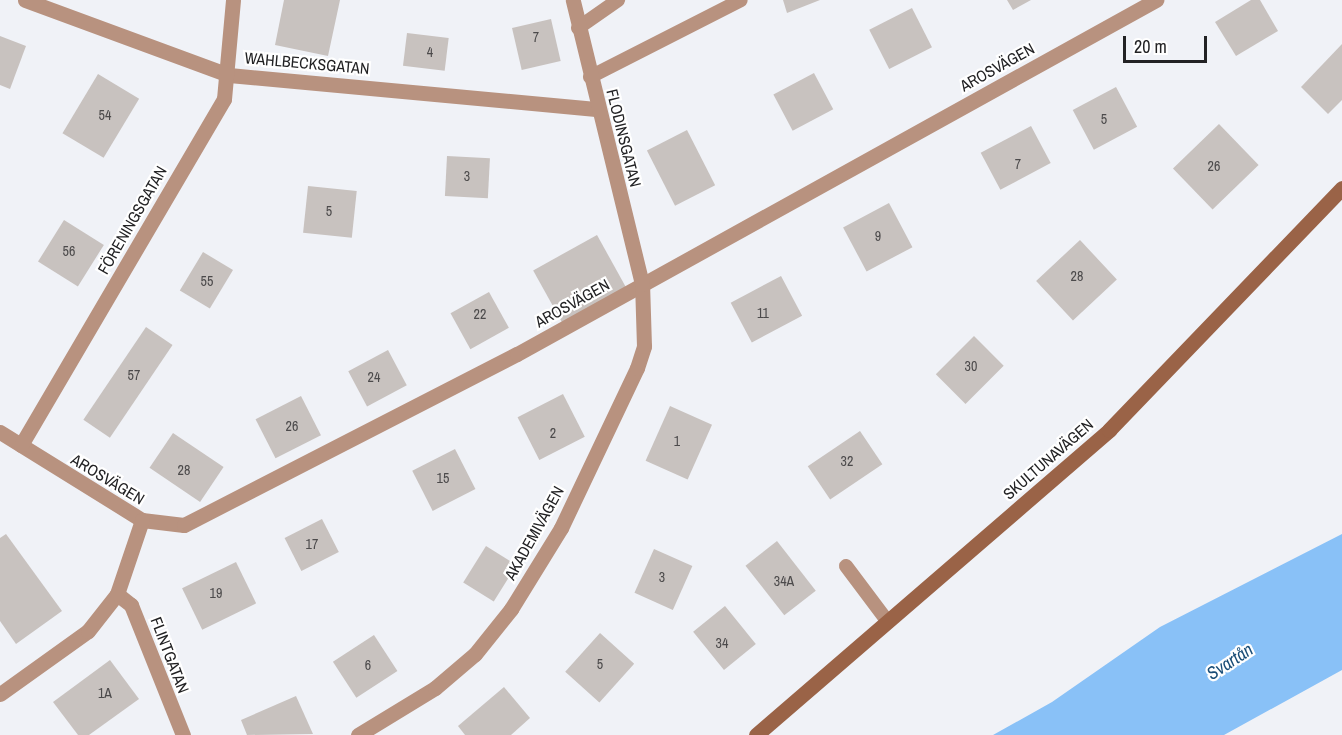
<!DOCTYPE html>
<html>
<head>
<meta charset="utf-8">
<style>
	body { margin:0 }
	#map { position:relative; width:1342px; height:735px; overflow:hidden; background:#f0f2f7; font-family:"Archivo Narrow",sans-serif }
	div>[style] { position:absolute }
	.water>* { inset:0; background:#89c1f7 }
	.building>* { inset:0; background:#c8c2bf; transform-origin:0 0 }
	.lane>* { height:14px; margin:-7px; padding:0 7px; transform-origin:7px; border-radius:7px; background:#b8927f }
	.street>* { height:15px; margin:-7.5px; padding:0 7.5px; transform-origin:7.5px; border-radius:7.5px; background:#b8927f }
	.secondary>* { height:15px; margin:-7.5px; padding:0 7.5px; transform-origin:7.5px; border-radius:7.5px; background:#9a6347 }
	span { translate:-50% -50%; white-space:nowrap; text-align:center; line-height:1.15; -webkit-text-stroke:4.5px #fff; paint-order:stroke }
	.number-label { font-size:14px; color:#4c4a4b }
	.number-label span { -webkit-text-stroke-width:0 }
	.street-label { font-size:16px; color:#222224 }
	.water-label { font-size:18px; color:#184c76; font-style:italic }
	.scale { position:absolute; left:1123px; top:36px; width:84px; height:27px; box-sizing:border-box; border:3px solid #222224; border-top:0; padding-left:8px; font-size:18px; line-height:21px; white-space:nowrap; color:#222224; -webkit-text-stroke:4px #fff; paint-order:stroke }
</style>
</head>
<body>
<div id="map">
	<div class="water">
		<div style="clip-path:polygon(1342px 534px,1342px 670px,1224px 735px,993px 735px,1052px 702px,1160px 627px)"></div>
	</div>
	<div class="building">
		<div style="clip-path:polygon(284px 0,340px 0,328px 56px,275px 45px)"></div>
		<div style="clip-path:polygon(783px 0,820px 0,787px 13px)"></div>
		<div style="clip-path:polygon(1007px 0,1031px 0,1013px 10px)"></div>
		<div style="clip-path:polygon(1251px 0,1260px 0,1278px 31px,1236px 56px,1215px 22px)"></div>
		<div style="left:912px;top:8px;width:44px;height:48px;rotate:63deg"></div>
		<div style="left:551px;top:19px;width:43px;height:40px;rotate:77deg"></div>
		<div style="left:407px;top:33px;width:42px;height:33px;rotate:7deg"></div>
		<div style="clip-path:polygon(0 36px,26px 46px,10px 89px,0 85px)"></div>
		<div style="clip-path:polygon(1342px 44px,1342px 100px,1328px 114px,1301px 87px)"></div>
		<div style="left:814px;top:73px;width:41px;height:46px;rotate:62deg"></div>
		<div style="left:98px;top:74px;width:48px;height:69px;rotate:31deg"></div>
		<div style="left:1116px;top:87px;width:45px;height:49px;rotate:62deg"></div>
		<div style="left:1219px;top:124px;width:57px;height:64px;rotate:46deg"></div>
		<div style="left:1031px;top:126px;width:42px;height:57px;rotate:62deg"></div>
		<div style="left:687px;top:130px;width:62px;height:45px;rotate:63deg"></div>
		<div style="left:447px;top:156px;width:43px;height:40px;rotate:3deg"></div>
		<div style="left:308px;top:186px;width:49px;height:47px;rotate:6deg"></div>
		<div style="left:889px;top:203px;width:50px;height:52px;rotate:62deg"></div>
		<div style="left:64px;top:220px;width:47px;height:49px;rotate:32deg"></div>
		<div style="left:597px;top:235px;width:60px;height:73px;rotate:61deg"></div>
		<div style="left:1080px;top:240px;width:54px;height:60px;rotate:47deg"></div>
		<div style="left:203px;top:252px;width:35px;height:45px;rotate:31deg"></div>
		<div style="left:781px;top:276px;width:45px;height:57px;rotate:62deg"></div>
		<div style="left:489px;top:292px;width:41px;height:44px;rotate:61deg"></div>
		<div style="left:146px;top:327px;width:32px;height:112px;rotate:34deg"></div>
		<div style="left:974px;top:336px;width:42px;height:54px;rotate:45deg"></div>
		<div style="left:388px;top:350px;width:40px;height:45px;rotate:62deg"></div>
		<div style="left:563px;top:394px;width:48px;height:51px;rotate:63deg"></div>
		<div style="left:301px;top:396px;width:44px;height:51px;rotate:63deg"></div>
		<div style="left:670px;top:406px;width:46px;height:60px;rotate:24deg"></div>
		<div style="left:860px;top:431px;width:40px;height:63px;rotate:56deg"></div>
		<div style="left:173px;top:433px;width:61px;height:42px;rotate:34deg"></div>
		<div style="left:455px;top:449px;width:45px;height:48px;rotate:63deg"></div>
		<div style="left:322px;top:519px;width:37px;height:42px;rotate:63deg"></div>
		<div style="clip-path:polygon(6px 534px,62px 611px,16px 644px,0 621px,0 538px)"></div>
		<div style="left:777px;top:541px;width:63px;height:40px;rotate:52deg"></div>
		<div style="left:486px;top:546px;width:36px;height:43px;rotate:32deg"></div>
		<div style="left:654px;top:549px;width:42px;height:48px;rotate:24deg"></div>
		<div style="left:236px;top:562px;width:46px;height:60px;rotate:64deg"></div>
		<div style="left:725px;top:606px;width:49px;height:41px;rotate:51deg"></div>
		<div style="left:600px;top:633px;width:46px;height:52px;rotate:42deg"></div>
		<div style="left:374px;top:635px;width:43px;height:49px;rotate:57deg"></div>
		<div style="clip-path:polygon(110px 660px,139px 699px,89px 735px,78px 735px,53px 702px)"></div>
		<div style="clip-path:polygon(504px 687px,530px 718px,511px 735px,465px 735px,458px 726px)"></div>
		<div style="clip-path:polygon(296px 696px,313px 734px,247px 735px,241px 720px)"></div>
	</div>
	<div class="lane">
		<div style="left:578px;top:28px;width:49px;rotate:-35deg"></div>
		<div style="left:590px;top:77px;width:169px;rotate:-27deg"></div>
		<div style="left:846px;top:566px;width:70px;rotate:53.1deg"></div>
	</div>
	<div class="street">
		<div style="left:25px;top:0;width:217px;rotate:20.2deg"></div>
		<div style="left:229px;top:75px;width:371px;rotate:5.3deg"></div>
		<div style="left:0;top:432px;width:167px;rotate:31.8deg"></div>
		<div style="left:142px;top:520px;width:42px;rotate:6.8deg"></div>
		<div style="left:184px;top:525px;width:374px;rotate:-27.2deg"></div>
		<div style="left:517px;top:354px;width:731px;rotate:-28.99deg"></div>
		<div style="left:21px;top:445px;width:401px;rotate:-59.6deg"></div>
		<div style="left:224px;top:99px;width:99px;rotate:-84.8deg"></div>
		<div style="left:117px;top:594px;width:18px;rotate:38deg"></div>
		<div style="left:131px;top:605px;width:140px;rotate:68.2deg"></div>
		<div style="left:0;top:694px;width:108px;rotate:-35.6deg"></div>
		<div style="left:88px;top:631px;width:47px;rotate:-51.9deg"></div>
		<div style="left:117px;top:594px;width:78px;rotate:-71.3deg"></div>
		<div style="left:358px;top:735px;width:90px;rotate:-31.4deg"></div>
		<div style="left:435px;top:688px;width:52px;rotate:-40.4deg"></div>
		<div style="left:475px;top:654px;width:58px;rotate:-51.3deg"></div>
		<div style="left:511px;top:609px;width:95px;rotate:-58.3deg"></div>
		<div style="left:561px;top:528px;width:177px;rotate:-64.6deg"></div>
		<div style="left:637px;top:368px;width:23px;rotate:-72deg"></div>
		<div style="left:644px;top:346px;width:62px;rotate:-91.8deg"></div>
		<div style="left:642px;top:284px;width:292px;rotate:-103.7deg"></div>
	</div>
	<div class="secondary">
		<div style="left:756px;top:735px;width:467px;rotate:-40.8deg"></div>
		<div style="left:1109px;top:430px;width:336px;rotate:-46.1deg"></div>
	</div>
	<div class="number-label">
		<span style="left:536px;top:37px">7</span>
		<span style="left:430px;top:52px">4</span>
		<span style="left:105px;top:115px">54</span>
		<span style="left:1104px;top:119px">5</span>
		<span style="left:1018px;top:164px">7</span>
		<span style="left:1214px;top:166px">26</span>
		<span style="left:467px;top:176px">3</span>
		<span style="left:329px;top:211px">5</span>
		<span style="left:878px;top:236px">9</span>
		<span style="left:69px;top:251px">56</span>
		<span style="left:1077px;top:276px">28</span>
		<span style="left:207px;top:281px">55</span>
		<span style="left:763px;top:313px">11</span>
		<span style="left:480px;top:314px">22</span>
		<span style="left:971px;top:366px">30</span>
		<span style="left:134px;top:375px">57</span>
		<span style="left:374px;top:377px">24</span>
		<span style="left:292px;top:426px">26</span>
		<span style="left:553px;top:433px">2</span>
		<span style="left:677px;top:441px">1</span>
		<span style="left:847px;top:461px">32</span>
		<span style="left:184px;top:470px">28</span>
		<span style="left:443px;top:478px">15</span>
		<span style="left:312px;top:544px">17</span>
		<span style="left:662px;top:577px">3</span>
		<span style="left:784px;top:581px">34A</span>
		<span style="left:216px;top:593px">19</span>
		<span style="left:722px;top:643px">34</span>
		<span style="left:600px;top:664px">5</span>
		<span style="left:368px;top:665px">6</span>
		<span style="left:105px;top:693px">1A</span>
	</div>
	<div class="street-label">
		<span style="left:307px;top:63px;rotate:5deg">WAHLBECKSGATAN</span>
		<span style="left:997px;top:67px;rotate:-29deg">AROSVÄGEN</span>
		<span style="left:624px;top:138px;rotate:76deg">FLODINSGATAN</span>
		<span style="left:132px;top:220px;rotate:-60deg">FÖRENINGSGATAN</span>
		<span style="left:572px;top:303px;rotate:-29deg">AROSVÄGEN</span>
		<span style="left:1048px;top:459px;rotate:-41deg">SKULTUNAVÄGEN</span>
		<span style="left:108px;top:479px;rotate:31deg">AROSVÄGEN</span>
		<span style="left:534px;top:533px;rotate:-61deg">AKADEMIVÄGEN</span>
		<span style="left:170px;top:655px;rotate:69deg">FLINTGATAN</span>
	</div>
	<div class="water-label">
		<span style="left:1230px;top:662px;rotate:-33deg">Svartån</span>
	</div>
	<div class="scale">20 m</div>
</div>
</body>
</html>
